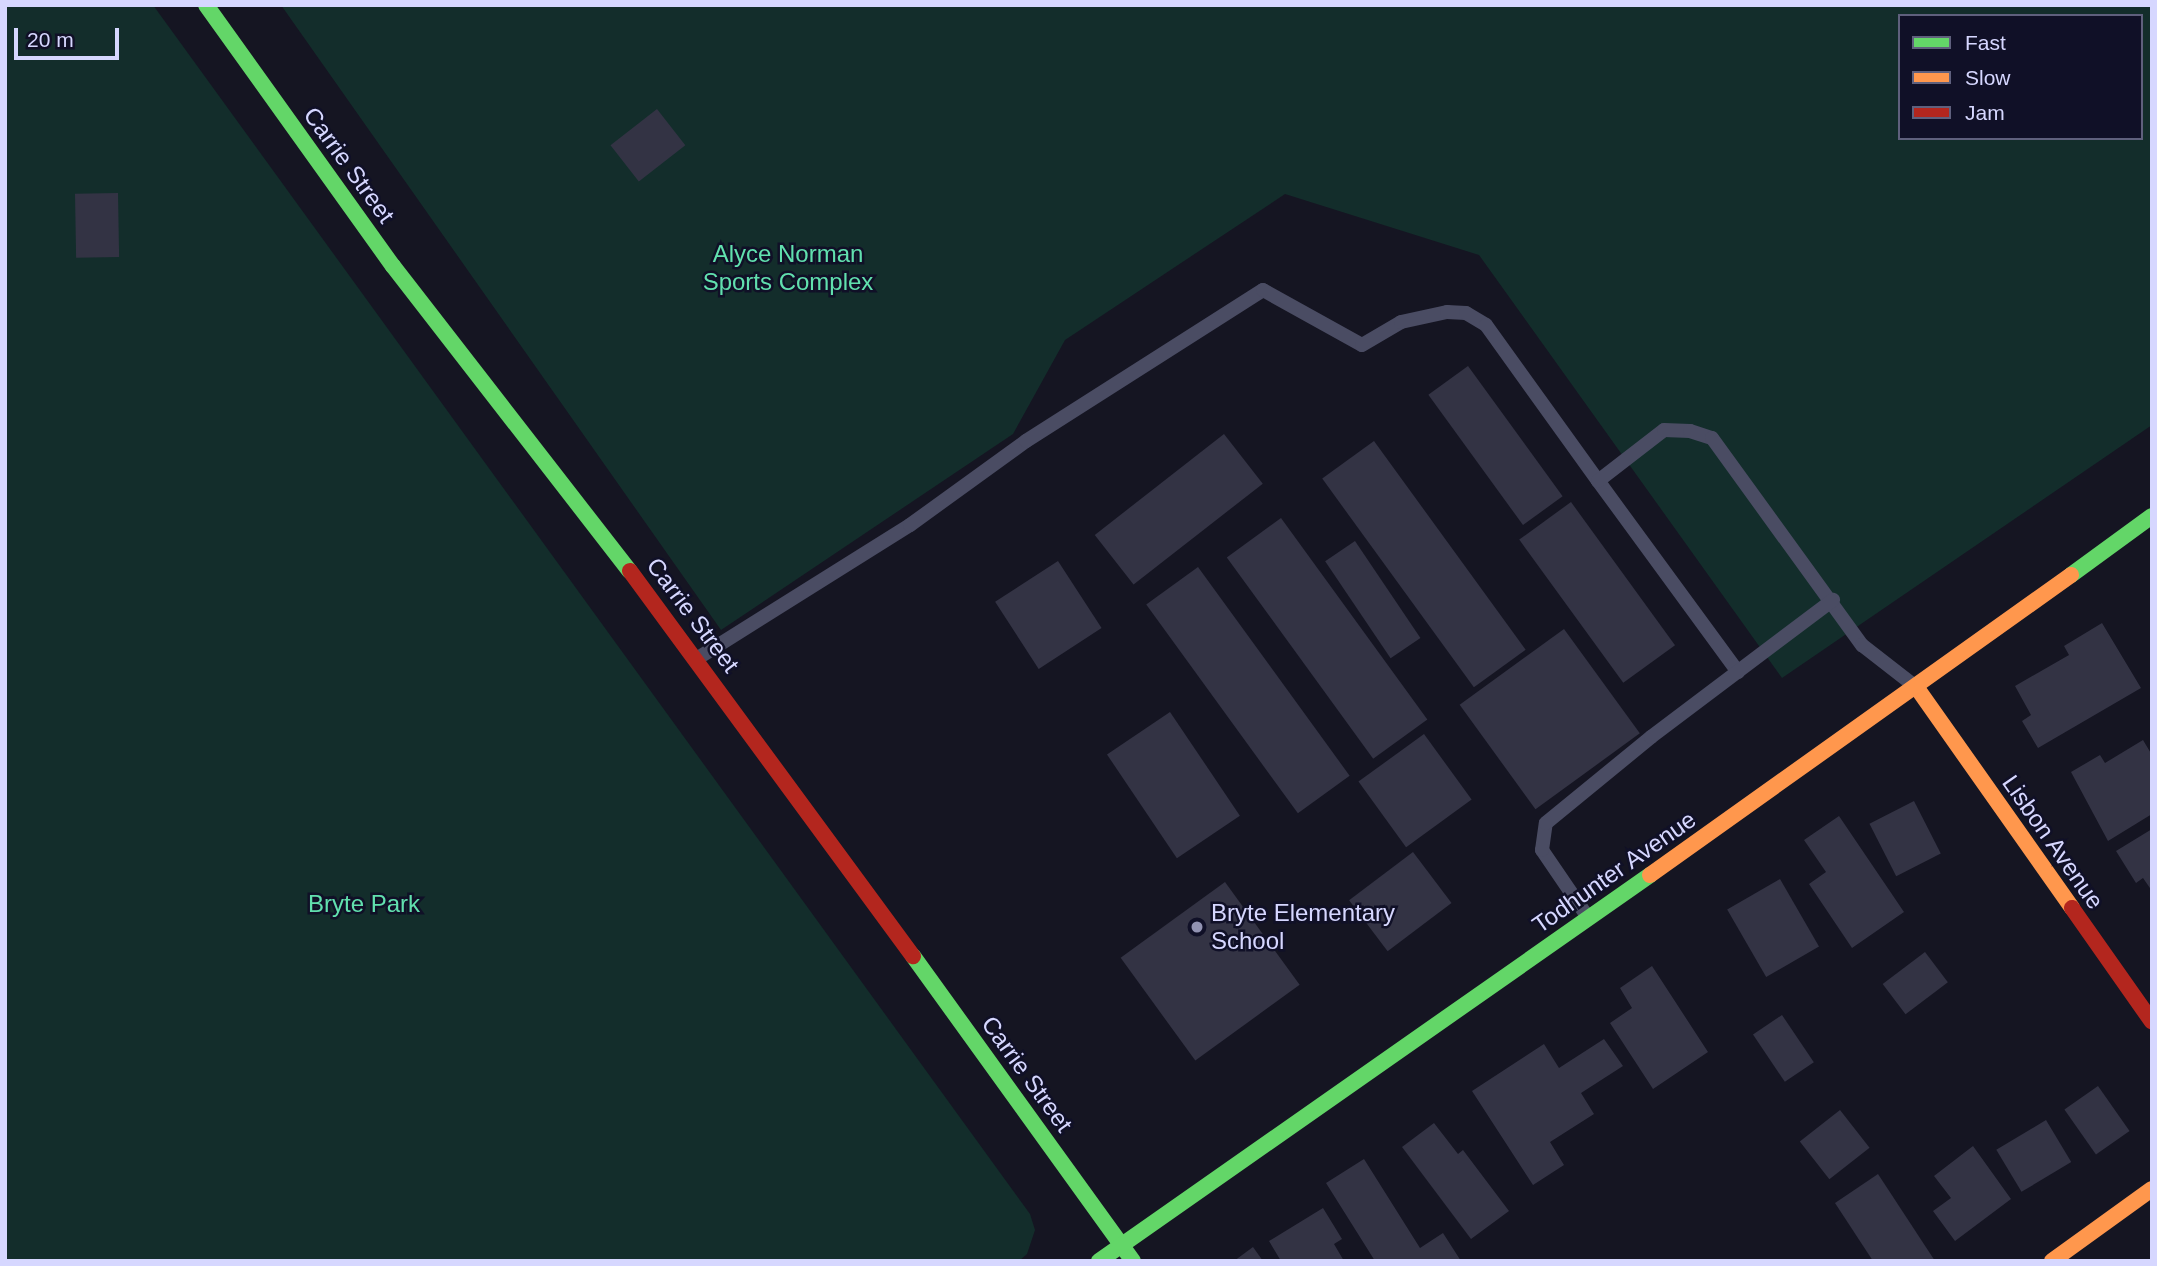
<!DOCTYPE html>
<html>
<head>
<meta charset="utf-8">
<style>
	body { margin:0 }
	#map { position:relative; width:2157px; height:1266px; overflow:hidden; background:#151522; font-family:Arial,sans-serif }
	div>[style] { position:absolute }
	.green>* { inset:0; background:#132d2b }
	.building>* { inset:0; background:#334; transform-origin:0 0 }
	.lane>* { height:14px; margin:-7px; padding:0 7px; transform-origin:7px; border-radius:7px; background:#4a4c63 }
	.fast>* { height:16px; margin:-8px; padding:0 8px; transform-origin:8px; border-radius:8px; background:#63d668 }
	.slow>* { height:16px; margin:-8px; padding:0 8px; transform-origin:8px; border-radius:8px; background:#ff974d }
	.jam>* { height:16px; margin:-8px; padding:0 8px; transform-origin:8px; border-radius:8px; background:#b3261e }
	.dots>* { width:19px; height:19px; translate:-50% -50%; box-sizing:border-box; border:4px solid #101027; border-radius:50% }
	span { translate:-50% -50%; white-space:nowrap; text-align:center; line-height:1.15; -webkit-text-stroke:5px #101027; paint-order:stroke }
	.street-label { font-size:24px; color:#d6d7ff }
	.park-label { font-size:24px; color:#61e0ae }
	.poi-label { font-size:24px; color:#d6d7ff }
	.left { translate:0 -50%; text-align:left }
	.frame { position:absolute; inset:0; border:7px solid #d6d7ff; pointer-events:none }
	.legend { position:absolute; left:1898px; top:14px; width:245px; height:126px; box-sizing:border-box; background:#101027; border:2px solid #5f607d; margin:0; padding:9px 12px; list-style:none; font-size:21px; color:#d6d7ff }
	.legend li { display:flex; align-items:center; gap:14px; height:35px }
	.legend b { width:35px; border:2px solid #5f607d }
	.scale { position:absolute; left:14px; top:28px; width:105px; height:32px; box-sizing:border-box; border:4px solid #d6d7ff; border-top:0; padding-left:9px; font-size:21px; line-height:24px; white-space:nowrap; color:#d6d7ff; -webkit-text-stroke:5px #101027; paint-order:stroke }
</style>
</head>
<body>
<div id="map">
	<div class="green">
		<div style="clip-path:polygon(5px 5px,153px 5px,1030px 1214px,1035px 1230px,1027px 1254px,1019px 1261px,5px 1261px)"></div>
		<div style="clip-path:polygon(evenodd,281px 5px,2152px 5px,2152px 425px,1782px 678px,1479px 255px,1285px 194px,1065px 340px,1013px 434px,721px 630px,281px 5px,1900px 16px,2141px 16px,2141px 138px,1900px 138px,1900px 16px)"></div>
	</div>
	<div class="building">
		<div style="left:657px;top:109px;width:46px;height:59px;rotate:52deg"></div>
		<div style="left:118px;top:193px;width:64px;height:43px;rotate:89deg"></div>
		<div style="left:1468px;top:366px;width:161px;height:49px;rotate:54deg"></div>
		<div style="left:1224px;top:434px;width:63px;height:164px;rotate:52deg"></div>
		<div style="left:1374px;top:441px;width:258px;height:64px;rotate:54deg"></div>
		<div style="left:1571px;top:502px;width:177px;height:64px;rotate:54deg"></div>
		<div style="left:1281px;top:518px;width:249px;height:67px;rotate:54deg"></div>
		<div style="left:1355px;top:541px;width:117px;height:36px;rotate:56deg"></div>
		<div style="left:1058px;top:561px;width:80px;height:75px;rotate:57deg"></div>
		<div style="left:1198px;top:567px;width:258px;height:64px;rotate:54deg"></div>
		<div style="clip-path:polygon(2102px 623px,2141px 688px,2038px 748px,2022px 721px,2031px 715px,2015px 686px,2069px 655px,2064px 646px)"></div>
		<div style="left:1564px;top:629px;width:129px;height:129px;rotate:54deg"></div>
		<div style="left:1170px;top:712px;width:125px;height:76px;rotate:56deg"></div>
		<div style="left:1424px;top:734px;width:81px;height:81px;rotate:54deg"></div>
		<div style="clip-path:polygon(2143px 740px,2152px 755px,2152px 814px,2108px 841px,2071px 772px,2100px 755px,2105px 763px)"></div>
		<div style="left:1914px;top:801px;width:59px;height:50px;rotate:63deg"></div>
		<div style="clip-path:polygon(1839px 816px,1904px 912px,1852px 948px,1809px 884px,1826px 872px,1804px 840px)"></div>
		<div style="clip-path:polygon(2152px 829px,2152px 891px,2143px 878px,2136px 883px,2116px 851px)"></div>
		<div style="left:1413px;top:852px;width:64px;height:80px;rotate:53deg"></div>
		<div style="left:1780px;top:879px;width:78px;height:61px;rotate:60deg"></div>
		<div style="left:1225px;top:882px;width:127px;height:129px;rotate:54deg"></div>
		<div style="left:1925px;top:952px;width:38px;height:53px;rotate:53deg"></div>
		<div style="clip-path:polygon(1652px 966px,1708px 1052px,1653px 1089px,1610px 1023px,1632px 1008px,1620px 988px)"></div>
		<div style="left:1782px;top:1015px;width:57px;height:35px;rotate:56deg"></div>
		<div style="clip-path:polygon(1604px 1039px,1623px 1066px,1581px 1093px,1594px 1114px,1550px 1142px,1564px 1165px,1533px 1185px,1472px 1091px,1544px 1044px,1559px 1068px)"></div>
		<div style="left:2098px;top:1086px;width:55px;height:41px;rotate:55deg"></div>
		<div style="left:1840px;top:1110px;width:48px;height:51px;rotate:52deg"></div>
		<div style="left:2046px;top:1120px;width:49px;height:58px;rotate:59deg"></div>
		<div style="clip-path:polygon(1434px 1123px,1458px 1154px,1463px 1150px,1509px 1211px,1471px 1239px,1402px 1147px)"></div>
		<div style="clip-path:polygon(1973px 1146px,2011px 1199px,1955px 1241px,1933px 1211px,1951px 1198px,1934px 1176px)"></div>
		<div style="clip-path:polygon(1364px 1159px,1420px 1248px,1443px 1233px,1461px 1261px,1375px 1261px,1326px 1183px)"></div>
		<div style="clip-path:polygon(1878px 1174px,1935px 1261px,1873px 1261px,1835px 1203px)"></div>
		<div style="clip-path:polygon(1323px 1208px,1342px 1239px,1334px 1244px,1344px 1261px,1281px 1261px,1269px 1241px)"></div>
		<div style="clip-path:polygon(1253px 1247px,1263px 1261px,1234px 1261px)"></div>
	</div>
	<div class="lane">
		<div style="left:698px;top:658px;width:250px;rotate:-32.1deg"></div>
		<div style="left:910px;top:525px;width:143px;rotate:-35.9deg"></div>
		<div style="left:1026px;top:441px;width:281px;rotate:-32.5deg"></div>
		<div style="left:1263px;top:290px;width:113px;rotate:29.1deg"></div>
		<div style="left:1362px;top:345px;width:45px;rotate:-30.5deg"></div>
		<div style="left:1401px;top:322px;width:47px;rotate:-12.3deg"></div>
		<div style="left:1447px;top:312px;width:19px;rotate:3deg"></div>
		<div style="left:1466px;top:313px;width:23px;rotate:31deg"></div>
		<div style="left:1486px;top:325px;width:192px;rotate:54.3deg"></div>
		<div style="left:1738px;top:672px;width:237px;rotate:-126.2deg"></div>
		<div style="left:1598px;top:481px;width:83px;rotate:-37.7deg"></div>
		<div style="left:1664px;top:430px;width:26px;rotate:2deg"></div>
		<div style="left:1690px;top:431px;width:23px;rotate:18deg"></div>
		<div style="left:1712px;top:438px;width:256px;rotate:54.1deg"></div>
		<div style="left:1862px;top:645px;width:68px;rotate:37.9deg"></div>
		<div style="left:1587px;top:916px;width:80px;rotate:-124.3deg"></div>
		<div style="left:1542px;top:850px;width:27px;rotate:-82deg"></div>
		<div style="left:1546px;top:823px;width:136px;rotate:-39.3deg"></div>
		<div style="left:1651px;top:737px;width:228px;rotate:-37deg"></div>
	</div>
	<div class="fast">
		<div style="left:206px;top:5px;width:321px;rotate:54.4deg"></div>
		<div style="left:393px;top:266px;width:386px;rotate:52.2deg"></div>
		<div style="left:2071px;top:575px;width:100px;rotate:-36.1deg"></div>
		<div style="left:913px;top:956px;width:376px;rotate:54.2deg"></div>
		<div style="left:1099px;top:1261px;width:673px;rotate:-35.01deg"></div>
	</div>
	<div class="slow">
		<div style="left:1917px;top:688px;width:269px;rotate:54.8deg"></div>
		<div style="left:1650px;top:875px;width:517px;rotate:-35.47deg"></div>
		<div style="left:2052px;top:1261px;width:123px;rotate:-35.8deg"></div>
	</div>
	<div class="jam">
		<div style="left:630px;top:571px;width:478px;rotate:53.7deg"></div>
		<div style="left:2072px;top:908px;width:139px;rotate:54.9deg"></div>
	</div>
	<div class="dots">
		<div style="left:1197px;top:927px;background:#9293b2"></div>
	</div>
	<div class="street-label">
		<span style="left:349px;top:165px;rotate:54deg">Carrie Street</span>
		<span style="left:693px;top:615px;rotate:53deg">Carrie Street</span>
		<span style="left:2053px;top:842px;rotate:55deg">Lisbon Avenue</span>
		<span style="left:1614px;top:872px;rotate:-35deg">Todhunter Avenue</span>
		<span style="left:1027px;top:1074px;rotate:54deg">Carrie Street</span>
	</div>
	<div class="park-label">
		<span style="left:788px;top:268px">Alyce Norman<br>Sports Complex</span>
		<span style="left:364px;top:904px">Bryte Park</span>
	</div>
	<div class="poi-label">
		<span class="left" style="left:1211px;top:927px">Bryte Elementary<br>School</span>
	</div>
	<div class="frame"></div>
	<ul class="legend">
	<li><b style="height:9px;background:#63d668"></b>Fast</li>
	<li><b style="height:9px;background:#ff974d"></b>Slow</li>
	<li><b style="height:9px;background:#b3261e"></b>Jam</li>
	</ul>
	<div class="scale">20 m</div>
</div>
</body>
</html>
